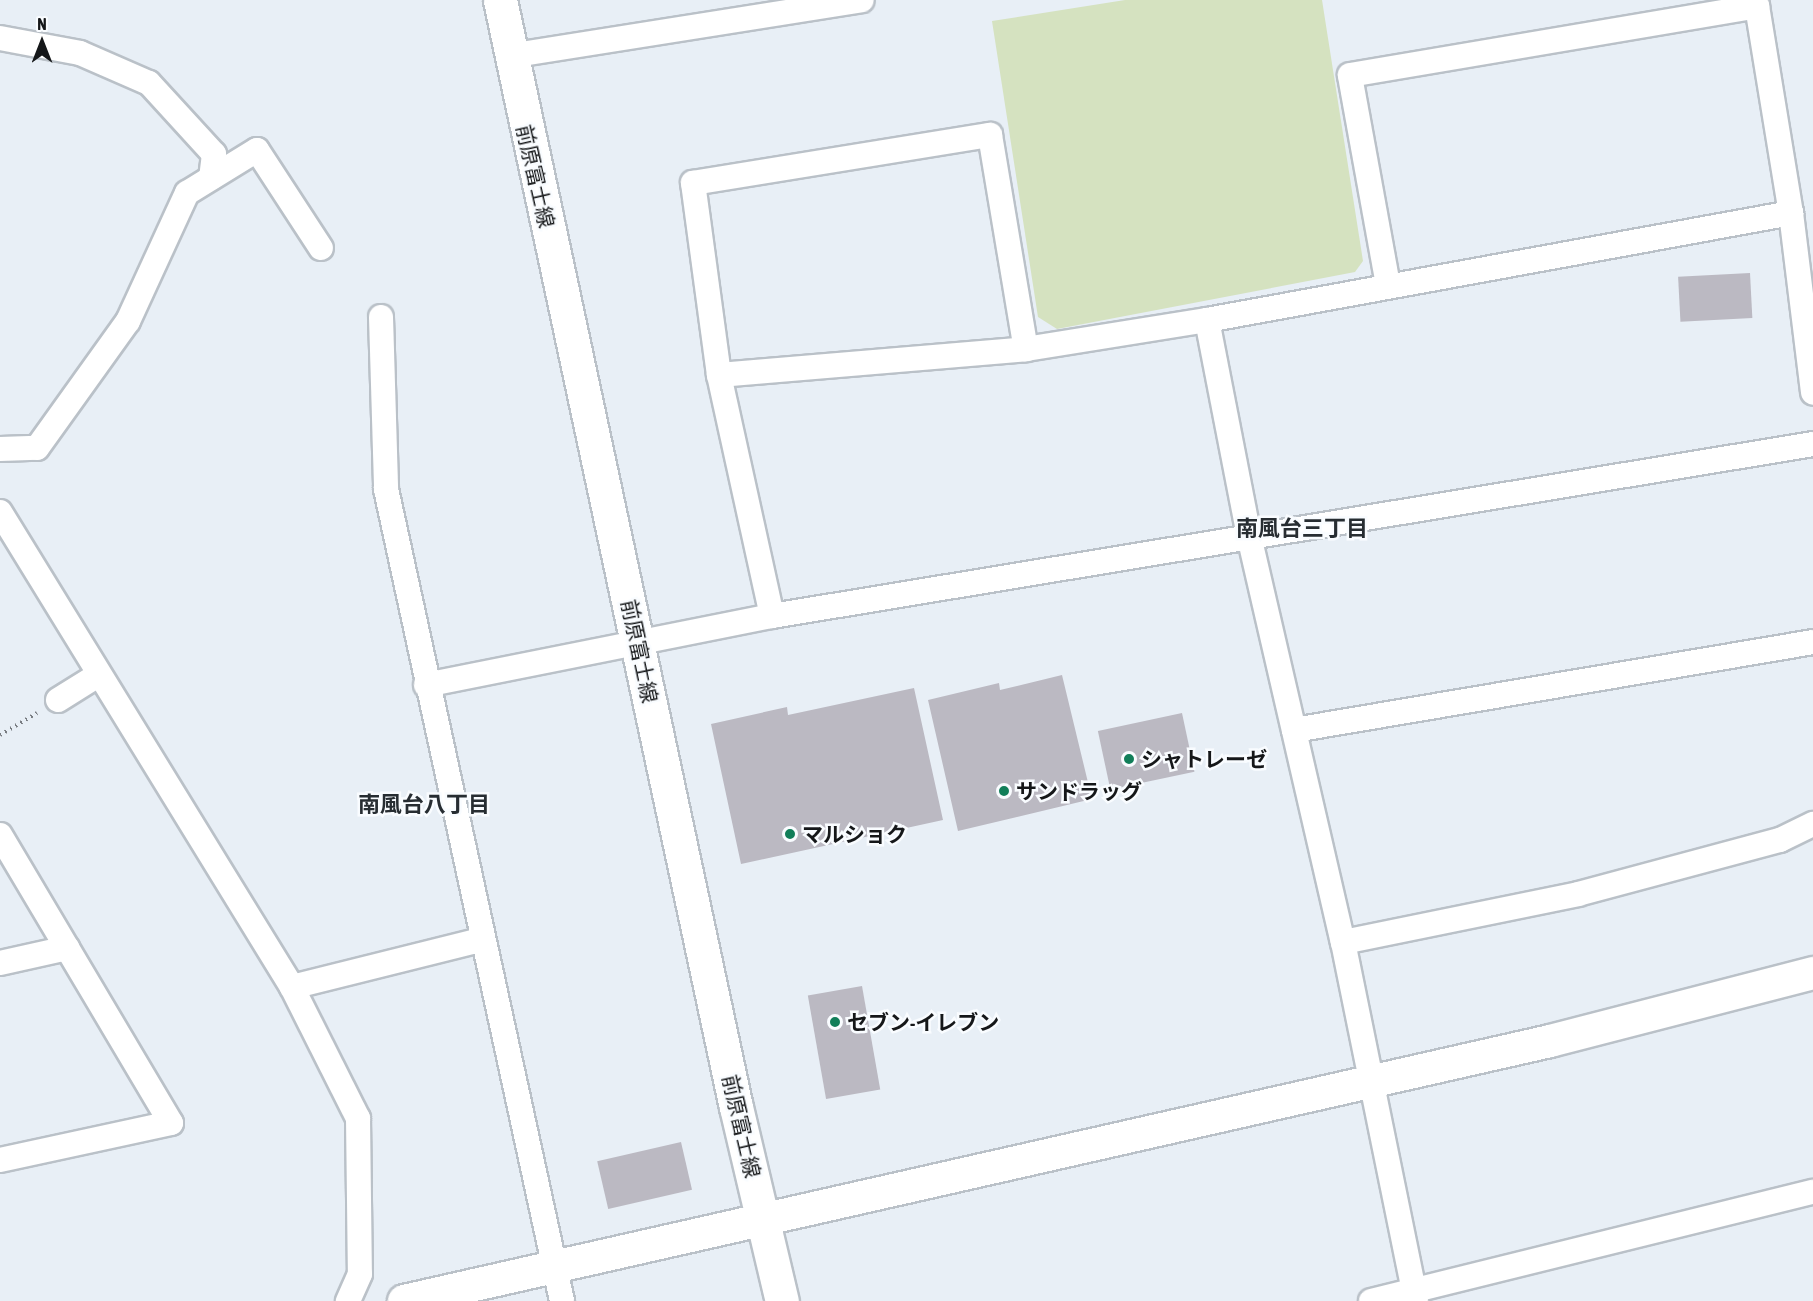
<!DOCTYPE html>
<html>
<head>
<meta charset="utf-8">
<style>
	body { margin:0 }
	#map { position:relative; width:1813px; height:1301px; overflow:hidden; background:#e8eff6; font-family:"Asap Condensed","Noto Sans JP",sans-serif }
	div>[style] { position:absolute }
	.green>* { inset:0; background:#d5e2c0 }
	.building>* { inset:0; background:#bbb9c2; transform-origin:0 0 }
	.path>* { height:4px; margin-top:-2px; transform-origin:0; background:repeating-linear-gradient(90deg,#787c81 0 1.5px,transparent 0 6px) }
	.roads { filter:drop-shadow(2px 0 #bac1c8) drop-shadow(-2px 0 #bac1c8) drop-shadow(0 2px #bac1c8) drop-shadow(0 -2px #bac1c8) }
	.minor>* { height:24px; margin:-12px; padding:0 12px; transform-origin:12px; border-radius:12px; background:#fff }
	.tertiary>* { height:32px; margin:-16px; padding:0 16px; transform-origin:16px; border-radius:16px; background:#fff }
	.primary>* { height:33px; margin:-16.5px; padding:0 16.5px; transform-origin:16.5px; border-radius:16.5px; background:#fff }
	.dots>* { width:16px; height:16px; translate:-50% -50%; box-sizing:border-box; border:3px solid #f9fcff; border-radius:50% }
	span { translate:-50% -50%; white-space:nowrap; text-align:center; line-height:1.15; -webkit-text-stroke:5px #f9fcff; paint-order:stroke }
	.street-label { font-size:21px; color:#151719 }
	.poi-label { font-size:21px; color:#151719; font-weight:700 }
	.left { translate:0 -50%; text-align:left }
	.neighbourhood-label { font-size:22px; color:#272d32; font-weight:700 }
	.north { position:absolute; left:12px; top:12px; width:60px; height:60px; -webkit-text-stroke:4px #f9fcff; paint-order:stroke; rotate:0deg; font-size:16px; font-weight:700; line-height:24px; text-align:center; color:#151719 }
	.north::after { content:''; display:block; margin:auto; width:21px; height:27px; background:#151719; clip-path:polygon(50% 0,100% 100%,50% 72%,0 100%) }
</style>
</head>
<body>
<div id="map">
	<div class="green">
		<div style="clip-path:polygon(1125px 0,1322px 0,1363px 261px,1355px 272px,1057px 329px,1038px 317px,992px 21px)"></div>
	</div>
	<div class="building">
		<div style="left:1750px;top:273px;width:45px;height:72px;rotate:87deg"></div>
		<div style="clip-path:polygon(1062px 675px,1092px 799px,958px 831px,928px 700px,999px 683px,1000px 690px)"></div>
		<div style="clip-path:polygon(914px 688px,943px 820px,741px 864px,711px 724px,787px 707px,788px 715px)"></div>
		<div style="left:1182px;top:713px;width:60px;height:86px;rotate:78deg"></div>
		<div style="left:862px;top:986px;width:105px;height:55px;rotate:80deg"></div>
		<div style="left:681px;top:1142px;width:49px;height:86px;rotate:77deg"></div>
	</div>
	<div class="path">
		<div style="left:0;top:735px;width:43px;rotate:-30.7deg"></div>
	</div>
	<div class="roads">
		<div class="minor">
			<div style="left:0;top:38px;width:81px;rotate:10.6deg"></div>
			<div style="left:80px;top:53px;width:75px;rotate:23.5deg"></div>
			<div style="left:149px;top:83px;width:96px;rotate:47.5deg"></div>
			<div style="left:214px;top:154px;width:24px;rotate:97deg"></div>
			<div style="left:509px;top:56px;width:357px;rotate:-9deg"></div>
			<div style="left:1388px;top:285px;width:213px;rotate:-100.3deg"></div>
			<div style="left:1350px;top:75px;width:413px;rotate:-9.6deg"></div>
			<div style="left:1757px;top:6px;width:210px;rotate:80.7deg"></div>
			<div style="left:1791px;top:213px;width:181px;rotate:83deg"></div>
			<div style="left:381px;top:317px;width:172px;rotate:88.3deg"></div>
			<div style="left:386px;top:489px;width:831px;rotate:77.77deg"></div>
			<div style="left:1207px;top:320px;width:220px;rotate:79deg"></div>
			<div style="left:1249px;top:536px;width:417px;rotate:77deg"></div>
			<div style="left:1343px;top:942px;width:366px;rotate:78.5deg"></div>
			<div style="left:719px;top:375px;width:308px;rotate:-4.8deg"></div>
			<div style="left:1026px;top:349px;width:183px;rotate:-9.1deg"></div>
			<div style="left:1207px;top:320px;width:594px;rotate:-10.38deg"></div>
			<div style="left:0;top:449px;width:37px;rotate:-2deg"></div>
			<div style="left:37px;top:448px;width:156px;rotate:-54.4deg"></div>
			<div style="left:128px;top:321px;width:141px;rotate:-65.3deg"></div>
			<div style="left:187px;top:193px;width:82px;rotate:-31.6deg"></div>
			<div style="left:257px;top:150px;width:117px;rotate:56.9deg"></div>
			<div style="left:0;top:512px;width:558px;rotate:58.42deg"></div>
			<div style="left:292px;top:987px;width:147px;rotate:63.3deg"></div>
			<div style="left:358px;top:1118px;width:156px;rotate:89.3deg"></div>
			<div style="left:360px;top:1274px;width:30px;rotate:114deg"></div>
			<div style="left:772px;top:616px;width:247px;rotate:-102.4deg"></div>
			<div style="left:719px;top:375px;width:194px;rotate:-97.7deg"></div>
			<div style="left:693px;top:183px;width:301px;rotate:-9.2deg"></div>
			<div style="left:990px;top:135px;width:217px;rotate:80.5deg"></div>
			<div style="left:426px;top:685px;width:353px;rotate:-11.3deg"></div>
			<div style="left:772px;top:616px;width:1055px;rotate:-9.38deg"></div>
			<div style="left:58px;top:700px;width:47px;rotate:-32deg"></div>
			<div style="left:1294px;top:730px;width:526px;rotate:-9.62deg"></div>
			<div style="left:0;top:835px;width:335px;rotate:59.3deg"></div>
			<div style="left:171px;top:1123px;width:175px;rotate:167.8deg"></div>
			<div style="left:1343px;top:942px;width:240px;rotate:-11.5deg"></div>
			<div style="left:1578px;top:894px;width:209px;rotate:-15deg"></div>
			<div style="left:1780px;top:840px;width:37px;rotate:-26deg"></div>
			<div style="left:0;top:963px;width:69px;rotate:-12.6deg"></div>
			<div style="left:292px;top:987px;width:195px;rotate:-14deg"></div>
			<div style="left:1371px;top:1301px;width:455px;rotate:-13.9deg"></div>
		</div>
		<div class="tertiary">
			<div style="left:404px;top:1301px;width:1175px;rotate:-12.78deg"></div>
			<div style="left:1550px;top:1041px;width:272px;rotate:-14.5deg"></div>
		</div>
		<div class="primary">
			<div style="left:500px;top:0;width:1132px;rotate:77.97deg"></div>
			<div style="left:736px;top:1107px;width:199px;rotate:76.7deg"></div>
		</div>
	</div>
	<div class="dots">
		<div style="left:1129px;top:759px;background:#117e59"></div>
		<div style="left:1004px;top:791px;background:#117e59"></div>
		<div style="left:790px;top:834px;background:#117e59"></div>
		<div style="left:835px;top:1022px;background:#117e59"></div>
	</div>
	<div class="street-label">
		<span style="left:536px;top:176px;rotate:77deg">前原富士線</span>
		<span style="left:640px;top:651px;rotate:78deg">前原富士線</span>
		<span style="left:742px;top:1126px;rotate:77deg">前原富士線</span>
	</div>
	<div class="poi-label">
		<span class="left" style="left:1141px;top:759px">シャトレーゼ</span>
		<span class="left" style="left:1016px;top:791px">サンドラッグ</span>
		<span class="left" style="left:802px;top:834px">マルショク</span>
		<span class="left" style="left:847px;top:1022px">セブン-イレブン</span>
	</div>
	<div class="neighbourhood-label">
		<span style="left:1302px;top:529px">南風台三丁目</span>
		<span style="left:424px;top:805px">南風台八丁目</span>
	</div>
	<div class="north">N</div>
</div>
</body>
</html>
